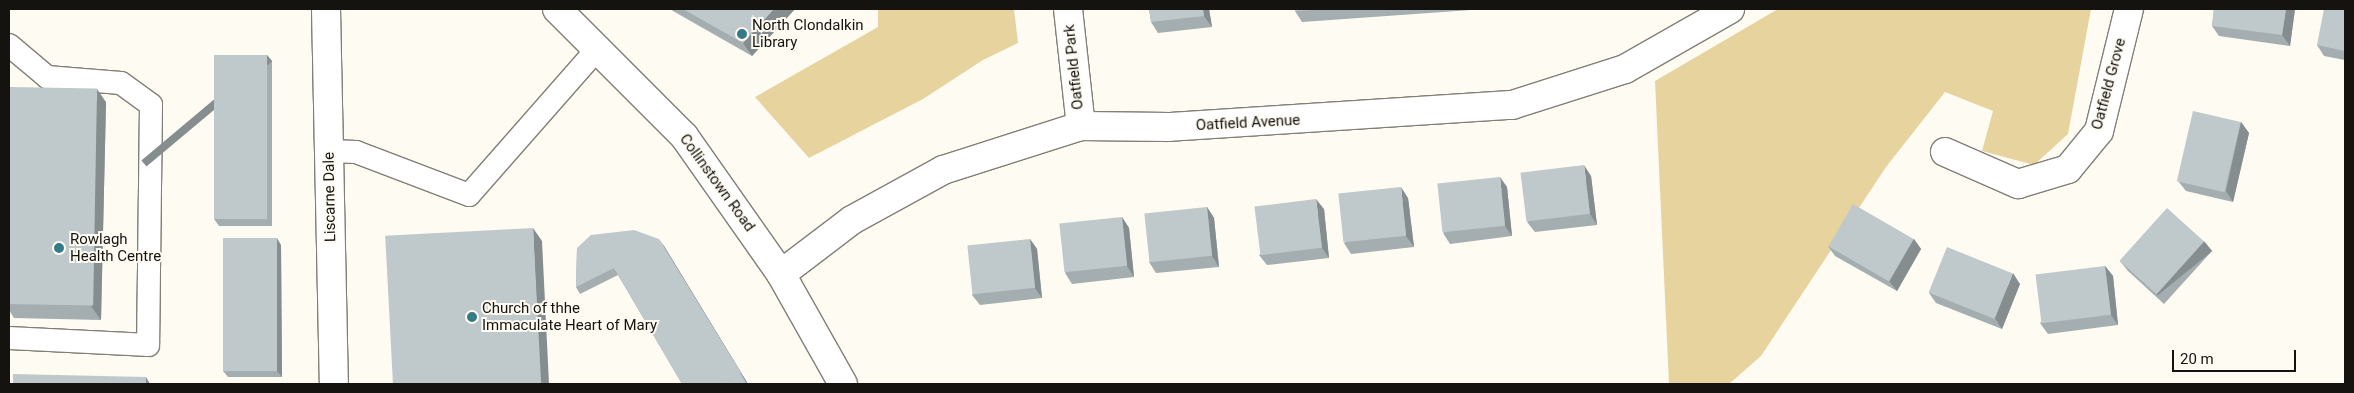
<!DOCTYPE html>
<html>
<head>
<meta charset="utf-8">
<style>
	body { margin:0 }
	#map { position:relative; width:2354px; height:393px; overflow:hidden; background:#fefbf3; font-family:Roboto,sans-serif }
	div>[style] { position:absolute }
	.green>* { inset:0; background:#e7d39e }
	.roads { filter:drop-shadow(1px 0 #817f77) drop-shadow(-1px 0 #817f77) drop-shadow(0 1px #817f77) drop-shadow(0 -1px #817f77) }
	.service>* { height:22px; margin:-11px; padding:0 11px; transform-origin:11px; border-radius:11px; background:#fff }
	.minor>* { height:28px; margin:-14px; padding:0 14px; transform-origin:14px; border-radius:14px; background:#fff }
	.tertiary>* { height:28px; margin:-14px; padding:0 14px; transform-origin:14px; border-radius:14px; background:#fff }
	.wall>* { inset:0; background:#a4adaf }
	.shaded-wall>* { inset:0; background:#868d8e; transform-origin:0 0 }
	.building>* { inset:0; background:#bfc9cb; transform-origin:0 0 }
	.dots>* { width:14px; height:14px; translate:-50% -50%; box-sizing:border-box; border:2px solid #fefbf3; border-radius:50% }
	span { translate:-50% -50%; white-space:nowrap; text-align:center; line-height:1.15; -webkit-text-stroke:4px #fefbf3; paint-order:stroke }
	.poi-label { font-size:15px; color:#141310 }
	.left { translate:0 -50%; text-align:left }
	.street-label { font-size:15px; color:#141310 }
	.frame { position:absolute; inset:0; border:10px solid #141310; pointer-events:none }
	.scale { position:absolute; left:2172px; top:350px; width:124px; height:22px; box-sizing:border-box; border:2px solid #141310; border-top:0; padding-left:6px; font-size:15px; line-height:18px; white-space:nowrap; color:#141310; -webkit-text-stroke:4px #fefbf3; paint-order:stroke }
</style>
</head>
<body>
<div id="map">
	<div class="green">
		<div style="clip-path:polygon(878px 9px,1014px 9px,1018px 43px,983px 60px,923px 99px,809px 158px,755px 97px,878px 27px)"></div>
		<div style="clip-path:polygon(1778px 9px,2091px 9px,2068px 134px,2034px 165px,1982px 151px,1993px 111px,1945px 92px,1886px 167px,1761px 356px,1729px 384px,1669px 384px,1655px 81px)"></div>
	</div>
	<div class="roads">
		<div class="service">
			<div style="left:9px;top:45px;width:50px;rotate:40.1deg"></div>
			<div style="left:47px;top:77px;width:74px;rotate:4.6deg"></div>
			<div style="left:121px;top:83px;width:37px;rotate:36deg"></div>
			<div style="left:151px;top:105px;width:240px;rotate:90.7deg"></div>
			<div style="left:148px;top:345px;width:139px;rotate:-177.1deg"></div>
			<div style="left:329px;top:151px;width:27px;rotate:2deg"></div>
			<div style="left:356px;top:152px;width:121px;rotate:20.8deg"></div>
			<div style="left:469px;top:195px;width:197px;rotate:-48.7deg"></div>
		</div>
		<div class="minor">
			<div style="left:326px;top:9px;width:375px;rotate:88.8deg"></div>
			<div style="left:1068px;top:9px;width:118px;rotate:83.7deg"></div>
			<div style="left:1945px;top:152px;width:80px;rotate:23.7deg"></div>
			<div style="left:2018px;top:184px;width:52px;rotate:-16.7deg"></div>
			<div style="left:2068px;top:169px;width:49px;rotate:-50.8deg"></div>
			<div style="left:2099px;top:131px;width:126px;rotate:-76.2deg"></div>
			<div style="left:781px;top:274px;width:89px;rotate:-37.3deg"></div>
			<div style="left:852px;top:220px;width:104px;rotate:-28.8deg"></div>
			<div style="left:943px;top:170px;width:145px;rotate:-17.7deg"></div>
			<div style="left:1081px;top:126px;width:88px;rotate:0.7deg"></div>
			<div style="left:1169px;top:127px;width:344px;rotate:-3.7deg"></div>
			<div style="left:1512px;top:105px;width:119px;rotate:-17.7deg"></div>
			<div style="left:1625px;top:69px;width:121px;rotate:-29.7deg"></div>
		</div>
		<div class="tertiary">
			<div style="left:557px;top:9px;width:180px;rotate:45deg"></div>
			<div style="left:684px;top:136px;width:169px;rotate:54.9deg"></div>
			<div style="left:781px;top:274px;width:126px;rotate:60.6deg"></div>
		</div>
	</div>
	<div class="wall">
		<div style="clip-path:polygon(670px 9px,795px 9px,752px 56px,673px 11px)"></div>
		<div style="clip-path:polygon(1149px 9px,1209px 9px,1212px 27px,1158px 33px,1151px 22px)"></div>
		<div style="clip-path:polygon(1295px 9px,1485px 9px,1302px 22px,1295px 11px)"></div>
		<div style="clip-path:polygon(2214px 9px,2295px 9px,2290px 46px,2219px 36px,2212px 26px)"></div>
		<div style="clip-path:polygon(2345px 9px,2345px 60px,2324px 56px,2317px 45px)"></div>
		<div style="clip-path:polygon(267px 55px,272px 61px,272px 226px,219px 226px,214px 219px)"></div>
		<div style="clip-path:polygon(9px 87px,106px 102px,101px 320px,14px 318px,9px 310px)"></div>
		<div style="clip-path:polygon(2241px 122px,2249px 133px,2233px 202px,2186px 191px,2178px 181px)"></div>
		<div style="clip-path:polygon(1591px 176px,1597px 225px,1535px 232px,1527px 222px)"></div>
		<div style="clip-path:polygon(1507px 187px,1512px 236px,1450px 244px,1443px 233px)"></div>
		<div style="clip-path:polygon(1408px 198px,1414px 247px,1351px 254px,1344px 243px)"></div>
		<div style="clip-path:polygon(1207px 207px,1214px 218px,1219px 267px,1156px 273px,1149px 262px)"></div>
		<div style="clip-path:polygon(1324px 209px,1329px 258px,1267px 265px,1259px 255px)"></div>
		<div style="clip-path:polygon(1122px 217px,1129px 228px,1134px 277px,1072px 284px,1065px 273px)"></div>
		<div style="clip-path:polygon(1030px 239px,1037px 249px,1042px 298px,980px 305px,972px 295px)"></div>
		<div style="clip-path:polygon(1914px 239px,1921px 249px,1897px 291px,1835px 256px,1828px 246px)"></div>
		<div style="clip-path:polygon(281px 245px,282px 377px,228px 377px,223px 371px)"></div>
		<div style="clip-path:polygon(664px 246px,748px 384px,682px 384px,618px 275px,580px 294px,576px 287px,577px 248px)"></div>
		<div style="clip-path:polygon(2212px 251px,2164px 304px,2128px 271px,2120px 261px)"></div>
		<div style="clip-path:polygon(2105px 266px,2113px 276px,2118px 325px,2048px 334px,2040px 323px)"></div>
		<div style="clip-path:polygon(2020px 284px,2002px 329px,1936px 303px,1929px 293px)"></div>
	</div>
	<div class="shaded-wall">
		<div style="clip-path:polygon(774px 9px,795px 9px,752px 56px,743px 43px)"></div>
		<div style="clip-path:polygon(1203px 9px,1209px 9px,1212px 27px,1204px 16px)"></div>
		<div style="clip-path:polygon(2286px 9px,2295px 9px,2290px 46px,2282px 35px)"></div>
		<div style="left:267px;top:55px;width:8px;height:164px;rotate:50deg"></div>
		<div style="clip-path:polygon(97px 89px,106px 102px,101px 320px,91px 306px)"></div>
		<div style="clip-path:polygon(2241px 122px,2249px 133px,2233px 202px,2226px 191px)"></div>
		<div style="clip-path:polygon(1584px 165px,1591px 176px,1597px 225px,1590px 214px)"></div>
		<div style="clip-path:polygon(1500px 177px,1507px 187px,1512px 236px,1505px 226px)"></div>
		<div style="clip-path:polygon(1401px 187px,1408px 198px,1414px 247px,1406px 236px)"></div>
		<div style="clip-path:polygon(1316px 199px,1324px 209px,1329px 258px,1322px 248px)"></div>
		<div style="clip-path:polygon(1207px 207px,1214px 218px,1219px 267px,1212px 256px)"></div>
		<div style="clip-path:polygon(1122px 217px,1129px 228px,1134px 277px,1127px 266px)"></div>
		<div style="clip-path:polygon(533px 228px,542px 241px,549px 384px,540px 384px)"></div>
		<div style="clip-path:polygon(277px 238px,281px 245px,282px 377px,277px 371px)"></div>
		<div style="clip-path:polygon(659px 239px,664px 246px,748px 384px,747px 384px)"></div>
		<div style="clip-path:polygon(1030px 239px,1037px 249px,1042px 298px,1035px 288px)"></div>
		<div style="clip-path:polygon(1914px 239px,1921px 249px,1897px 291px,1889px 281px)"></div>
		<div style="left:2204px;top:241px;width:13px;height:70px;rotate:51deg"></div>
		<div style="clip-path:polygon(2105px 266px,2113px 276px,2118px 325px,2111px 315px)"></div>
		<div style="clip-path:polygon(2013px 273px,2020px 284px,2002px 329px,1995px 318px)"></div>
		<div style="clip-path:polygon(146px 377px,150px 384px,146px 384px)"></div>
	</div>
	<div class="building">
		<div style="clip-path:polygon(683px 9px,774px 9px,743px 43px)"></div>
		<div style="clip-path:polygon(1149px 9px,1203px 9px,1204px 16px,1151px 22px)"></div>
		<div style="clip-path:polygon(1295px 9px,1329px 9px,1295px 11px)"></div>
		<div style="clip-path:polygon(2214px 9px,2286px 9px,2282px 35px,2212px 26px)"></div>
		<div style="clip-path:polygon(2324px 9px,2345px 9px,2345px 51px,2317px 45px)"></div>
		<div style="left:214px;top:55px;width:53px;height:164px"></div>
		<div style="left:9px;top:87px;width:88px;height:217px;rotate:1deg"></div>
		<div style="left:2193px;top:111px;width:49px;height:72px;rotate:13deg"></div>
		<div style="left:1584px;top:165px;width:49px;height:64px;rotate:83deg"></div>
		<div style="left:1500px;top:177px;width:49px;height:63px;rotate:84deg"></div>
		<div style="left:1401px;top:187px;width:49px;height:63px;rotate:84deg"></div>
		<div style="left:1316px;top:199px;width:49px;height:62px;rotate:83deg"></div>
		<div style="left:1853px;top:204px;width:70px;height:49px;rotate:30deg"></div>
		<div style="left:1207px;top:207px;width:49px;height:63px;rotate:84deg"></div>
		<div style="left:2167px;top:208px;width:50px;height:71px;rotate:42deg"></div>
		<div style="left:1122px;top:217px;width:49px;height:63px;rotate:84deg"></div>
		<div style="left:533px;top:228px;width:156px;height:148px;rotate:87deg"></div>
		<div style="clip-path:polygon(634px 230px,659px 239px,743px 376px,740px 373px,721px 384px,682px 384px,614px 268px,576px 287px,577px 248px,591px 235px)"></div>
		<div style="left:223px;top:238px;width:54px;height:133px"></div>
		<div style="left:1030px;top:239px;width:49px;height:63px;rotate:84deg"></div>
		<div style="left:1947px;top:247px;width:71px;height:49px;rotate:22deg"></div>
		<div style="left:2105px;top:266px;width:49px;height:70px;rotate:83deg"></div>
		<div style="clip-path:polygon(740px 373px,747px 384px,721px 384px)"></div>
		<div style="clip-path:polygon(13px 374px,146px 377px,146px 384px,13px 384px)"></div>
	</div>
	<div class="dots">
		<div style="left:742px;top:34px;background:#357a87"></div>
		<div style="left:59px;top:248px;background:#357a87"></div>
		<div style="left:472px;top:317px;background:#357a87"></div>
	</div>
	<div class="poi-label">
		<span class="left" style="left:752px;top:34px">North Clondalkin<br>Library</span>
		<span class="left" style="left:70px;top:248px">Rowlagh<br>Health Centre</span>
		<span class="left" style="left:482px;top:317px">Church of thhe<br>Immaculate Heart of Mary</span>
	</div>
	<div class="street-label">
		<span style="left:1074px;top:67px;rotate:-96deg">Oatfield Park</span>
		<span style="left:2109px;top:84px;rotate:-75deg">Oatfield Grove</span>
		<span style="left:1248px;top:123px;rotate:-3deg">Oatfield Avenue</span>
		<span style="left:717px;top:183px;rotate:54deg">Collinstown Road</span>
		<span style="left:330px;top:197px;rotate:-91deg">Liscarne Dale</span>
	</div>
	<div class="frame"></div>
	<div class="scale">20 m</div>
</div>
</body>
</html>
